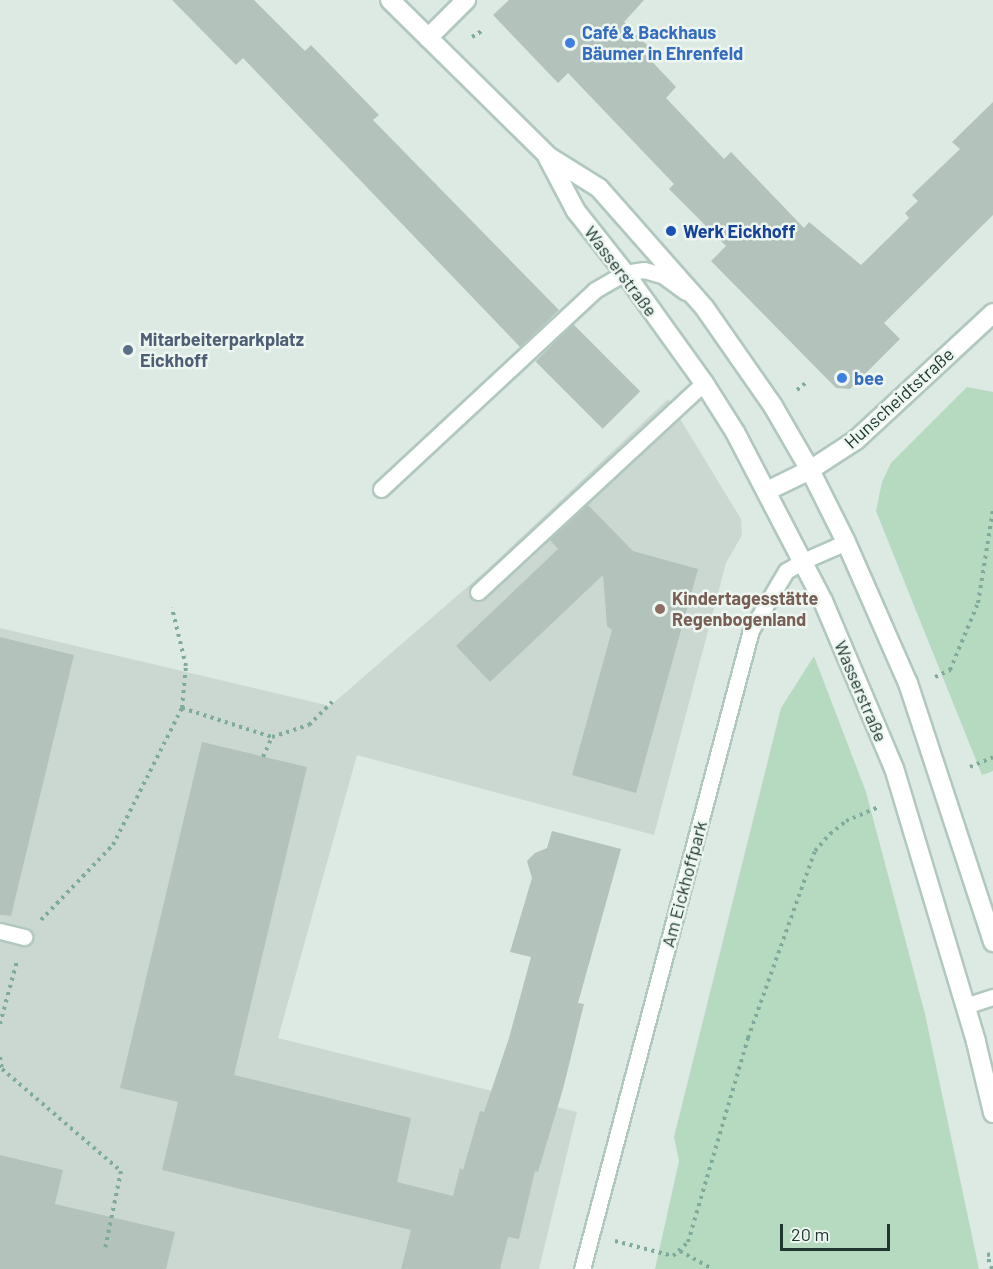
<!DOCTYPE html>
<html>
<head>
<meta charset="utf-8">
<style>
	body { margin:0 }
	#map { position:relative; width:993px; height:1269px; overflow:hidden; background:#dde9e3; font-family:Barlow,sans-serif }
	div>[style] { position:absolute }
	.built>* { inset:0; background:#cbd8d2 }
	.green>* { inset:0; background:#b6dabf }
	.building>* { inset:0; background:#b3c3bc; transform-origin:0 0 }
	.path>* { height:4px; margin-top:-2px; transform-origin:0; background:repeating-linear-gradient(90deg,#7eab9c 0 3px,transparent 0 7.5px) }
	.roads { filter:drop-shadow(2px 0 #b1c8bf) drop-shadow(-2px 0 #b1c8bf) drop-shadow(0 2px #b1c8bf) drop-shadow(0 -2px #b1c8bf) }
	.service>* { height:15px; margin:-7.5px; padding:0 7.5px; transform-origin:7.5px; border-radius:7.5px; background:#fff }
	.minor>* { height:18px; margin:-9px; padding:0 9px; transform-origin:9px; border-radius:9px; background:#fff }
	.secondary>* { height:18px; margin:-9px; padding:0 9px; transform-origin:9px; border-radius:9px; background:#fff }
	.dots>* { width:16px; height:16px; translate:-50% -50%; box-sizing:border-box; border:3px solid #edf6f1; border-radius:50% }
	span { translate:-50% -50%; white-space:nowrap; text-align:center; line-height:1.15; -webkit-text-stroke:5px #edf6f1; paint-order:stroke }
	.shop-label { font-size:18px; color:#366cbe; font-weight:700 }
	.left { translate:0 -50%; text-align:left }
	.transit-label { font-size:18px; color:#164399; font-weight:700 }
	.street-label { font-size:18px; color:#203730 }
	.service-label { font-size:18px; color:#4e5e75; font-weight:700 }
	.education-label { font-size:18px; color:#785e54; font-weight:700 }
	.scale { position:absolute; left:780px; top:1224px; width:110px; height:27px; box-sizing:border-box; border:3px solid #203730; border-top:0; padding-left:8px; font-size:18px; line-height:21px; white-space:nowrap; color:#203730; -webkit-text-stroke:4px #edf6f1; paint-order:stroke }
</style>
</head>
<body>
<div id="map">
	<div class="built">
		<div style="clip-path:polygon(668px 399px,741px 519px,742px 535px,726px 563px,654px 835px,357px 755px,278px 1038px,577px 1112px,539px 1269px,0 1269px,0 628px,330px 706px,488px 569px)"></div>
	</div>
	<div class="green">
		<div style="clip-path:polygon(967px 387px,993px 392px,993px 771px,982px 775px,876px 511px,882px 482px,891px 463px)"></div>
		<div style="clip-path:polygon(814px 656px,866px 792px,925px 1014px,979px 1269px,655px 1269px,679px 1161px,674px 1137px,781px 708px)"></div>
	</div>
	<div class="building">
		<div style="clip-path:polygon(172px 0,254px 0,305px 51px,311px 45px,379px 115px,373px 120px,559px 310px,520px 347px,243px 58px,236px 65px)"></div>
		<div style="clip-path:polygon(509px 0,644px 0,624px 22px,648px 46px,643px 52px,676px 87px,666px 98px,724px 159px,731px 152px,804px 228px,809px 222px,861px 265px,909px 218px,905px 213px,918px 201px,912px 195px,960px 149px,952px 142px,993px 102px,993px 215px,884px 323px,900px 339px,850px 389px,836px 388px,711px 261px,726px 246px,669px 189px,674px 184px,568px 73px,558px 83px,493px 15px)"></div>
		<div style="left:573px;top:324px;width:95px;height:53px;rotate:45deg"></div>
		<div style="clip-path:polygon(588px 505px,633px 551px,698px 569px,636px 793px,572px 775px,612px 630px,607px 626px,603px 575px,490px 682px,456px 646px,558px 549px,550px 540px)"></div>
		<div style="clip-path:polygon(0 637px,74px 655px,11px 916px,0 915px)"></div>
		<div style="clip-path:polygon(202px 742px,307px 767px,234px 1075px,411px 1118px,397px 1182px,453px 1196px,460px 1168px,463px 1170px,480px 1111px,484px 1112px,509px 1038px,531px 957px,510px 952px,532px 878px,527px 861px,535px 853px,547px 848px,552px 831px,621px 849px,578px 1003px,584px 1004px,563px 1089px,538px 1172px,535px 1171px,519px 1239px,508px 1237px,500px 1269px,401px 1269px,411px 1230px,162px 1170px,178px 1102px,120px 1088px)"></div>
		<div style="clip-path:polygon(0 1155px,63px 1170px,55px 1204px,175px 1232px,166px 1269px,0 1269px)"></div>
	</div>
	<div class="path">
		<div style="left:472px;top:37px;width:12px;rotate:-31deg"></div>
		<div style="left:797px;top:390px;width:13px;rotate:-39deg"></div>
		<div style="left:935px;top:677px;width:17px;rotate:-25deg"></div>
		<div style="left:950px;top:670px;width:73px;rotate:-67.3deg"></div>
		<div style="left:978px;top:603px;width:95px;rotate:-80.9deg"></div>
		<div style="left:182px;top:708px;width:95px;rotate:17.9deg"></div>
		<div style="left:263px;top:757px;width:22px;rotate:-66deg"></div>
		<div style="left:272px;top:737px;width:39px;rotate:-18deg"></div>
		<div style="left:309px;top:725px;width:37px;rotate:-45deg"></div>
		<div style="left:970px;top:767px;width:25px;rotate:-23deg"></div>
		<div style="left:41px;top:920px;width:104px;rotate:-46.2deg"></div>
		<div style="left:113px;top:845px;width:153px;rotate:-63.3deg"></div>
		<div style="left:182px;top:708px;width:42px;rotate:-84.6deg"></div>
		<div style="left:186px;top:666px;width:60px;rotate:-103.6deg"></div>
		<div style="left:0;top:1024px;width:65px;rotate:-74.9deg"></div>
		<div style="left:0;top:1057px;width:12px;rotate:81deg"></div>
		<div style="left:2px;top:1069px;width:157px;rotate:40.6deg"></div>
		<div style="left:121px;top:1171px;width:80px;rotate:101.6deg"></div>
		<div style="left:615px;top:1241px;width:60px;rotate:14.5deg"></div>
		<div style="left:673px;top:1256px;width:21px;rotate:-43deg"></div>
		<div style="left:688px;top:1242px;width:213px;rotate:-73.6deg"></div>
		<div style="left:748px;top:1038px;width:199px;rotate:-70.3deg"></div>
		<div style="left:815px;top:851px;width:23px;rotate:-49deg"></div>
		<div style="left:830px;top:834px;width:21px;rotate:-39deg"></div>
		<div style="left:846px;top:821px;width:34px;rotate:-23deg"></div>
		<div style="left:680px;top:1251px;width:37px;rotate:29deg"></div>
		<div style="left:992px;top:1269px;width:15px;rotate:-110deg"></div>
		<div style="left:987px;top:1255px;width:6px;rotate:-9deg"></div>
	</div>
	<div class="roads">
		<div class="service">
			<div style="left:381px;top:489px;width:292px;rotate:-42.9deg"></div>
			<div style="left:595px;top:290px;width:34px;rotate:-30deg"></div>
			<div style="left:625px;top:273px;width:19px;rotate:-9deg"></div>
			<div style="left:644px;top:270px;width:19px;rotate:16deg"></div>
			<div style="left:662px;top:275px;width:29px;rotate:36deg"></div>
			<div style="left:478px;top:592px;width:308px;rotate:-42.8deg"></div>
			<div style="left:0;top:931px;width:25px;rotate:14deg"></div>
			<div style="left:965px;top:1006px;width:29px;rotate:-18deg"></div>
			<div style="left:582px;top:1269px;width:661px;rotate:-75.19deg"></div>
			<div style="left:751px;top:630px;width:69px;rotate:-59.3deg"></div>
			<div style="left:786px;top:571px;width:20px;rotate:-30deg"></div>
			<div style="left:803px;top:561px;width:47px;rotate:-23.8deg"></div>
		</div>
		<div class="minor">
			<div style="left:428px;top:38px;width:54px;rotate:-45deg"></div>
			<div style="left:767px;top:491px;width:48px;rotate:-26deg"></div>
			<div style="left:810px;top:470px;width:55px;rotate:-33.1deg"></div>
			<div style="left:856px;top:440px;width:187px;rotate:-42.8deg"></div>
		</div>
		<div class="secondary">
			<div style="left:390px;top:0;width:222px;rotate:44.6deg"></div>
			<div style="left:548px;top:156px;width:60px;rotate:32.1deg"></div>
			<div style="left:599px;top:188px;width:159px;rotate:48.6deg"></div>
			<div style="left:704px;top:307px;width:121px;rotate:55.1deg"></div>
			<div style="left:773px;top:406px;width:74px;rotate:60deg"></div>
			<div style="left:810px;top:470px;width:80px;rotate:63.4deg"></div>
			<div style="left:846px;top:542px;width:154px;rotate:66.3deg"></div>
			<div style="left:908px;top:683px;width:273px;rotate:71.8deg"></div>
			<div style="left:548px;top:158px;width:60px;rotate:62.2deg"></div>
			<div style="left:576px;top:211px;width:79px;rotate:51.7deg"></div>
			<div style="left:625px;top:273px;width:135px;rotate:54.3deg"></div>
			<div style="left:704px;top:383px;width:58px;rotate:57.7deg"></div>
			<div style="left:735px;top:432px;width:191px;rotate:62.5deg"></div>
			<div style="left:823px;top:601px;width:181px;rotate:67deg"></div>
			<div style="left:894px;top:768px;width:286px;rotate:73.3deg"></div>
			<div style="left:976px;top:1042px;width:73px;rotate:76.5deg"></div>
		</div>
	</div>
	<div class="dots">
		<div style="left:570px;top:43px;background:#3f7fe0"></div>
		<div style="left:671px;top:231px;background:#1a4fb4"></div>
		<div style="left:128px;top:350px;background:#5c6f8a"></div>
		<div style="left:842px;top:378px;background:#3f7fe0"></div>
		<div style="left:660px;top:609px;background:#8d6e63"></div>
	</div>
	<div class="shop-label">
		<span class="left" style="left:582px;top:43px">Café &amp; Backhaus<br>Bäumer in Ehrenfeld</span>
		<span class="left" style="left:854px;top:378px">bee</span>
	</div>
	<div class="transit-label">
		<span class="left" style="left:683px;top:231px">Werk Eickhoff</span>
	</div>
	<div class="street-label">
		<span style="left:621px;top:271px;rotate:53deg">Wasserstraße</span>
		<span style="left:899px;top:398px;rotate:-42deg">Hunscheidtstraße</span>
		<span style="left:861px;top:691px;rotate:67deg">Wasserstraße</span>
		<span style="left:684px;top:884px;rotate:-75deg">Am Eickhoffpark</span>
	</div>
	<div class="service-label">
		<span class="left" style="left:140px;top:350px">Mitarbeiterparkplatz<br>Eickhoff</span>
	</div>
	<div class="education-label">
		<span class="left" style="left:672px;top:609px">Kindertagesstätte<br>Regenbogenland</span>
	</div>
	<div class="scale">20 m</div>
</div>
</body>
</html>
